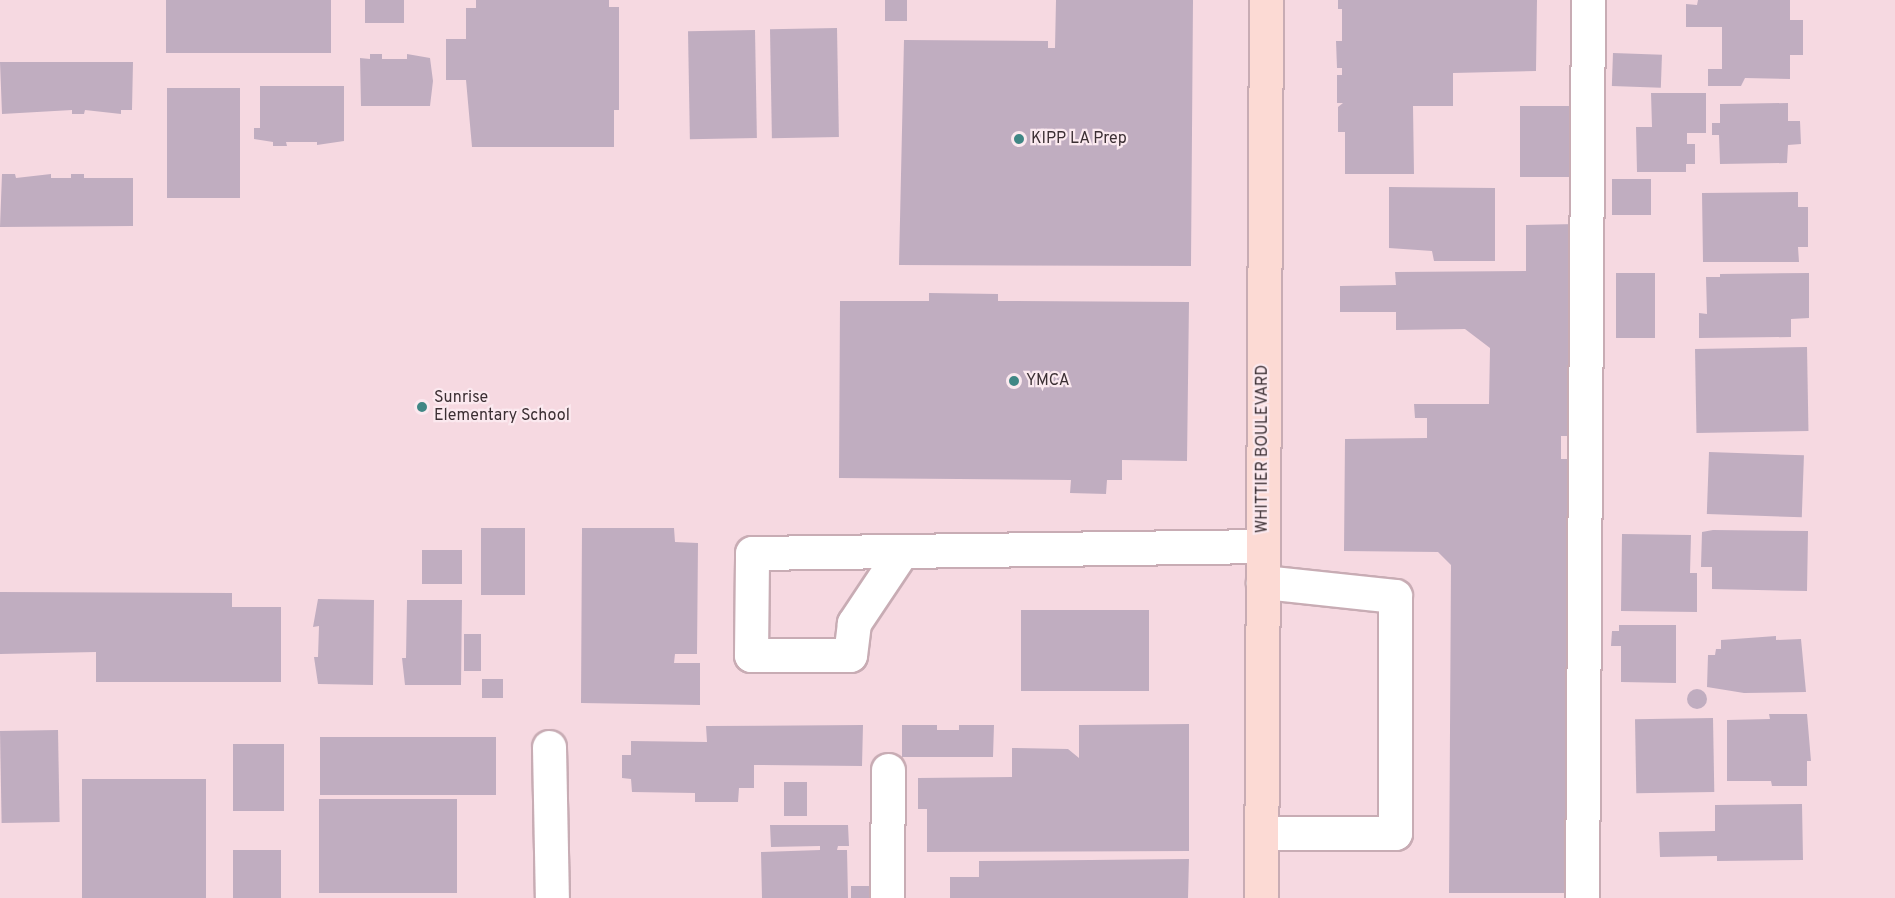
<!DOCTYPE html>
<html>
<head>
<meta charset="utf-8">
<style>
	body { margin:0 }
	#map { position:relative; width:1895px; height:898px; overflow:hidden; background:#f6d9e1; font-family:Overpass,sans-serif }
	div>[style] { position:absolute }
	.building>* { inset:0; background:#c0adc0; transform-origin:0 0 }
	.round { border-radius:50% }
	.roads { filter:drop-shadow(2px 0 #c8acb4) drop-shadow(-2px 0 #c8acb4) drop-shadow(0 2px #c8acb4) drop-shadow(0 -2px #c8acb4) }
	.minor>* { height:33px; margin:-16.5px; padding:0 16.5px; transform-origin:16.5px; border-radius:16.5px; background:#fff }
	.major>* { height:33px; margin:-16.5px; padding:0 16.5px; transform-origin:16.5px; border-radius:16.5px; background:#fcdad4 }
	.dots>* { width:16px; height:16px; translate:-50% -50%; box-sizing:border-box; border:3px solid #fbe9ef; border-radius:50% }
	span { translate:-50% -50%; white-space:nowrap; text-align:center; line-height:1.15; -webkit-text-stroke:4.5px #fbe9ef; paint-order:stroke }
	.poi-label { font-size:16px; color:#3b2f33 }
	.left { translate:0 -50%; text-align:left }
	.street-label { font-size:16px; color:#3b2f33 }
</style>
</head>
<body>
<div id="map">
	<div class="building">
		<div style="left:166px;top:0;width:165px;height:53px"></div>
		<div style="left:365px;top:0;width:39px;height:23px"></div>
		<div style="clip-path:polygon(476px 0,609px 0,609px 7px,619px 7px,619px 110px,614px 110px,614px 147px,472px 147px,466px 80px,446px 80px,446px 39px,466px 39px,466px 8px,476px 8px)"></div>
		<div style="left:885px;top:0;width:22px;height:21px"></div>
		<div style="clip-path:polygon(1056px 0,1193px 0,1191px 266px,899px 265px,904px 40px,1048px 41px,1048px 48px,1055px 48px)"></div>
		<div style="clip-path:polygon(1338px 0,1537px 0,1536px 71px,1453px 73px,1453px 106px,1413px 106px,1414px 174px,1345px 174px,1345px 132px,1338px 132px,1338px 107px,1343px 103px,1337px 103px,1337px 75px,1342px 75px,1342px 68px,1337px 68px,1336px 41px,1342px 41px,1342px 9px,1338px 9px)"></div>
		<div style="clip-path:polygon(1698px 0,1790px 0,1790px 20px,1803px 20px,1803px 55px,1790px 55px,1790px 79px,1745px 78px,1741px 86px,1708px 86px,1708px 69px,1722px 69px,1722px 27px,1686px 27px,1686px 4px,1697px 5px)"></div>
		<div style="left:837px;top:28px;width:109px;height:67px;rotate:89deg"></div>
		<div style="left:755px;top:30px;width:108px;height:67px;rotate:89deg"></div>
		<div style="left:1613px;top:53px;width:49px;height:33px;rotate:2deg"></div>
		<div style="clip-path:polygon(370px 54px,382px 54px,382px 59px,407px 59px,407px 54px,430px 58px,433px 81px,430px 106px,361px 106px,360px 58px,370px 59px)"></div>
		<div style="clip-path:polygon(0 62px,133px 62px,132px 110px,121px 110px,121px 114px,85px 110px,84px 114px,72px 114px,72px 110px,2px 114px)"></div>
		<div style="clip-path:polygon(260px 86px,344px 86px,344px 141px,317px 145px,317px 142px,286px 142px,287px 146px,273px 146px,273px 142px,254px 139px,254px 128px,260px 128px)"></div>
		<div style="left:240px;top:88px;width:110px;height:73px;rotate:90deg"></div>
		<div style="clip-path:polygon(1651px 93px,1706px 93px,1706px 133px,1687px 133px,1687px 144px,1695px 144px,1695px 164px,1686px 164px,1686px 172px,1637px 172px,1636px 127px,1652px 127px)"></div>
		<div style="clip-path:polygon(1788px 103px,1788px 121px,1800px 121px,1801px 144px,1788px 145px,1787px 163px,1720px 164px,1719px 135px,1712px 135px,1712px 123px,1720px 123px,1720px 104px)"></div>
		<div style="left:1520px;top:106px;width:61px;height:71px"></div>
		<div style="clip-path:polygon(2px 174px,15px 174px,16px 178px,51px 174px,51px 178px,71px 178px,71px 174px,84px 174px,84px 178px,133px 178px,133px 226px,0 227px)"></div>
		<div style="left:1612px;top:179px;width:39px;height:36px"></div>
		<div style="clip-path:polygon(1389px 187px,1495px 188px,1495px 261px,1434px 261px,1432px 251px,1389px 248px)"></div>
		<div style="clip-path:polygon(1798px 192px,1798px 207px,1808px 207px,1808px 247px,1798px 247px,1799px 262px,1703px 262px,1702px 193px)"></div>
		<div style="clip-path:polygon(1577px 224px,1582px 436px,1561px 436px,1561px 459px,1580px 459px,1579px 893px,1449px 893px,1451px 565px,1438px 552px,1344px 551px,1345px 439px,1427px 438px,1427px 418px,1415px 418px,1414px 404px,1489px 404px,1490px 348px,1465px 329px,1396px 330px,1396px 312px,1340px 312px,1340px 286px,1396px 285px,1395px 272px,1526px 271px,1526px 225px)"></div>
		<div style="left:1616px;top:273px;width:39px;height:65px"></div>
		<div style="clip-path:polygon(1809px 273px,1809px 318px,1791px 319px,1791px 337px,1699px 338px,1699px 313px,1707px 314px,1706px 277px,1720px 277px,1720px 274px)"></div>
		<div style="clip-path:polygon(929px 293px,998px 294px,998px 301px,1189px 302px,1187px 461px,1122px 460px,1122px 480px,1107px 480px,1106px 494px,1070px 493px,1071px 480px,839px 478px,840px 301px,929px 301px)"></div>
		<div style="left:1807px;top:347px;width:84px;height:112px;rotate:89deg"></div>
		<div style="left:1709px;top:452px;width:95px;height:62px;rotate:2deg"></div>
		<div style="left:525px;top:528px;width:67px;height:44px;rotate:90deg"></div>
		<div style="clip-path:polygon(582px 528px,674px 528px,675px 542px,698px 543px,697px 654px,675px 654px,674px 663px,700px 663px,700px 705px,581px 703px)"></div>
		<div style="clip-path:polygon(1713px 530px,1808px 531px,1807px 591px,1712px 589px,1712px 567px,1701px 567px,1702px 532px)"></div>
		<div style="clip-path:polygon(1622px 534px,1691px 535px,1690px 573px,1697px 573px,1697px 612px,1621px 611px)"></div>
		<div style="left:422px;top:550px;width:40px;height:34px"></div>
		<div style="clip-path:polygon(0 592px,232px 593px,232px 607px,281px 607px,281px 682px,96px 682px,96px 652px,0 654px)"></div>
		<div style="clip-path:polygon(318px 599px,374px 600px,373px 685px,318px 684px,314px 657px,318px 657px,319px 626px,313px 627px)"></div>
		<div style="clip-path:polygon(407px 600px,462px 600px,461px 685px,405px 685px,402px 658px,406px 658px)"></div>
		<div style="left:1021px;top:610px;width:128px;height:81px"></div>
		<div style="clip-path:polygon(1619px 625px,1676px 625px,1676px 683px,1621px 682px,1621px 646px,1611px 646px,1612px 631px,1619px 631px)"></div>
		<div style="left:464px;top:634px;width:17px;height:37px"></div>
		<div style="clip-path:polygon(1776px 636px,1776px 640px,1801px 639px,1806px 692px,1744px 693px,1707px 687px,1708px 655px,1715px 655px,1716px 649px,1721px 649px,1721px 640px)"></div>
		<div style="left:482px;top:679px;width:21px;height:19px"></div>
		<div class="round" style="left:1687px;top:689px;width:20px;height:20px"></div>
		<div style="clip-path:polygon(1769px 714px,1807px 714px,1811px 761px,1807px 761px,1807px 786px,1772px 786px,1771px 781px,1727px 781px,1727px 720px,1770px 719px)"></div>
		<div style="left:1713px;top:718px;width:74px;height:78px;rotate:89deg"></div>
		<div style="clip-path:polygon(1189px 724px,1189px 851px,927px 852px,927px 809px,918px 809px,918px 778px,1012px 777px,1012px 748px,1068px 749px,1079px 758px,1079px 725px)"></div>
		<div style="clip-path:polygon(863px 725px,862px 766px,754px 765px,754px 788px,739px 788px,738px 802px,695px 802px,695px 793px,632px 792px,631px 779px,622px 778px,622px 755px,631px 755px,631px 741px,707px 742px,706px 726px)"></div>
		<div style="clip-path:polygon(902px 725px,937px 725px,937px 730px,959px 730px,959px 725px,994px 725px,993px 757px,902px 757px)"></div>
		<div style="left:58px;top:730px;width:92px;height:58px;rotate:89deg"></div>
		<div style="left:496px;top:737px;width:58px;height:176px;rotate:90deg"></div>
		<div style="left:284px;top:744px;width:67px;height:51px;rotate:90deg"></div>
		<div style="left:82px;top:779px;width:124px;height:119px"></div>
		<div style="left:784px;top:782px;width:23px;height:34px"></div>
		<div style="left:457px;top:799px;width:94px;height:138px;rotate:90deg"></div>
		<div style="clip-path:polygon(1802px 804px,1803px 860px,1717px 861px,1717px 856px,1660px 857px,1659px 832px,1715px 831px,1715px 805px)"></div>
		<div style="clip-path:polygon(770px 825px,848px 825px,849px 846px,838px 846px,837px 850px,847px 850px,848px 898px,762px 898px,761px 852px,820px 850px,820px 846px,771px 847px)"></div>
		<div style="left:233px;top:850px;width:48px;height:48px"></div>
		<div style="clip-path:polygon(1189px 859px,1188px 898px,950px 898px,950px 877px,979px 877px,979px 861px)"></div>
		<div style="left:851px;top:886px;width:21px;height:12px"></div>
	</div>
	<div class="roads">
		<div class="minor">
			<div style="left:902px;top:551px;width:87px;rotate:123.7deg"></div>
			<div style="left:854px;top:623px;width:32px;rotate:97deg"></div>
			<div style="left:850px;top:655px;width:99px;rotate:180deg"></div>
			<div style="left:751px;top:655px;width:102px;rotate:-89.4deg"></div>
			<div style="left:752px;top:553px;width:511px;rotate:-0.78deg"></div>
			<div style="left:549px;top:747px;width:151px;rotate:88.9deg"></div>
			<div style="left:1261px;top:833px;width:134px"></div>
			<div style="left:1395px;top:833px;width:237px;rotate:-90deg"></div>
			<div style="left:1395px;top:596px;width:133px;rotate:-173.9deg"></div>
			<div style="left:887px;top:898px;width:128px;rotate:-89.6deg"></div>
			<div style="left:1582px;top:898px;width:898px;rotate:-89.62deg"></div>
		</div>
		<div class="major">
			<div style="left:1261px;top:898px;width:898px;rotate:-89.68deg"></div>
		</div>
	</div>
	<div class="dots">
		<div style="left:1019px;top:139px;background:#408785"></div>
		<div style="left:1014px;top:381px;background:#408785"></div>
		<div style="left:422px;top:407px;background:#408785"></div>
	</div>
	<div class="poi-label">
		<span class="left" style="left:1031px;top:139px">KIPP LA Prep</span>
		<span class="left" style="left:1026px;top:381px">YMCA</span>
		<span class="left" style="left:434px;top:407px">Sunrise<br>Elementary School</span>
	</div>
	<div class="street-label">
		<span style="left:1263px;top:449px;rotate:-90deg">WHITTIER BOULEVARD</span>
	</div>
</div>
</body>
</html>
